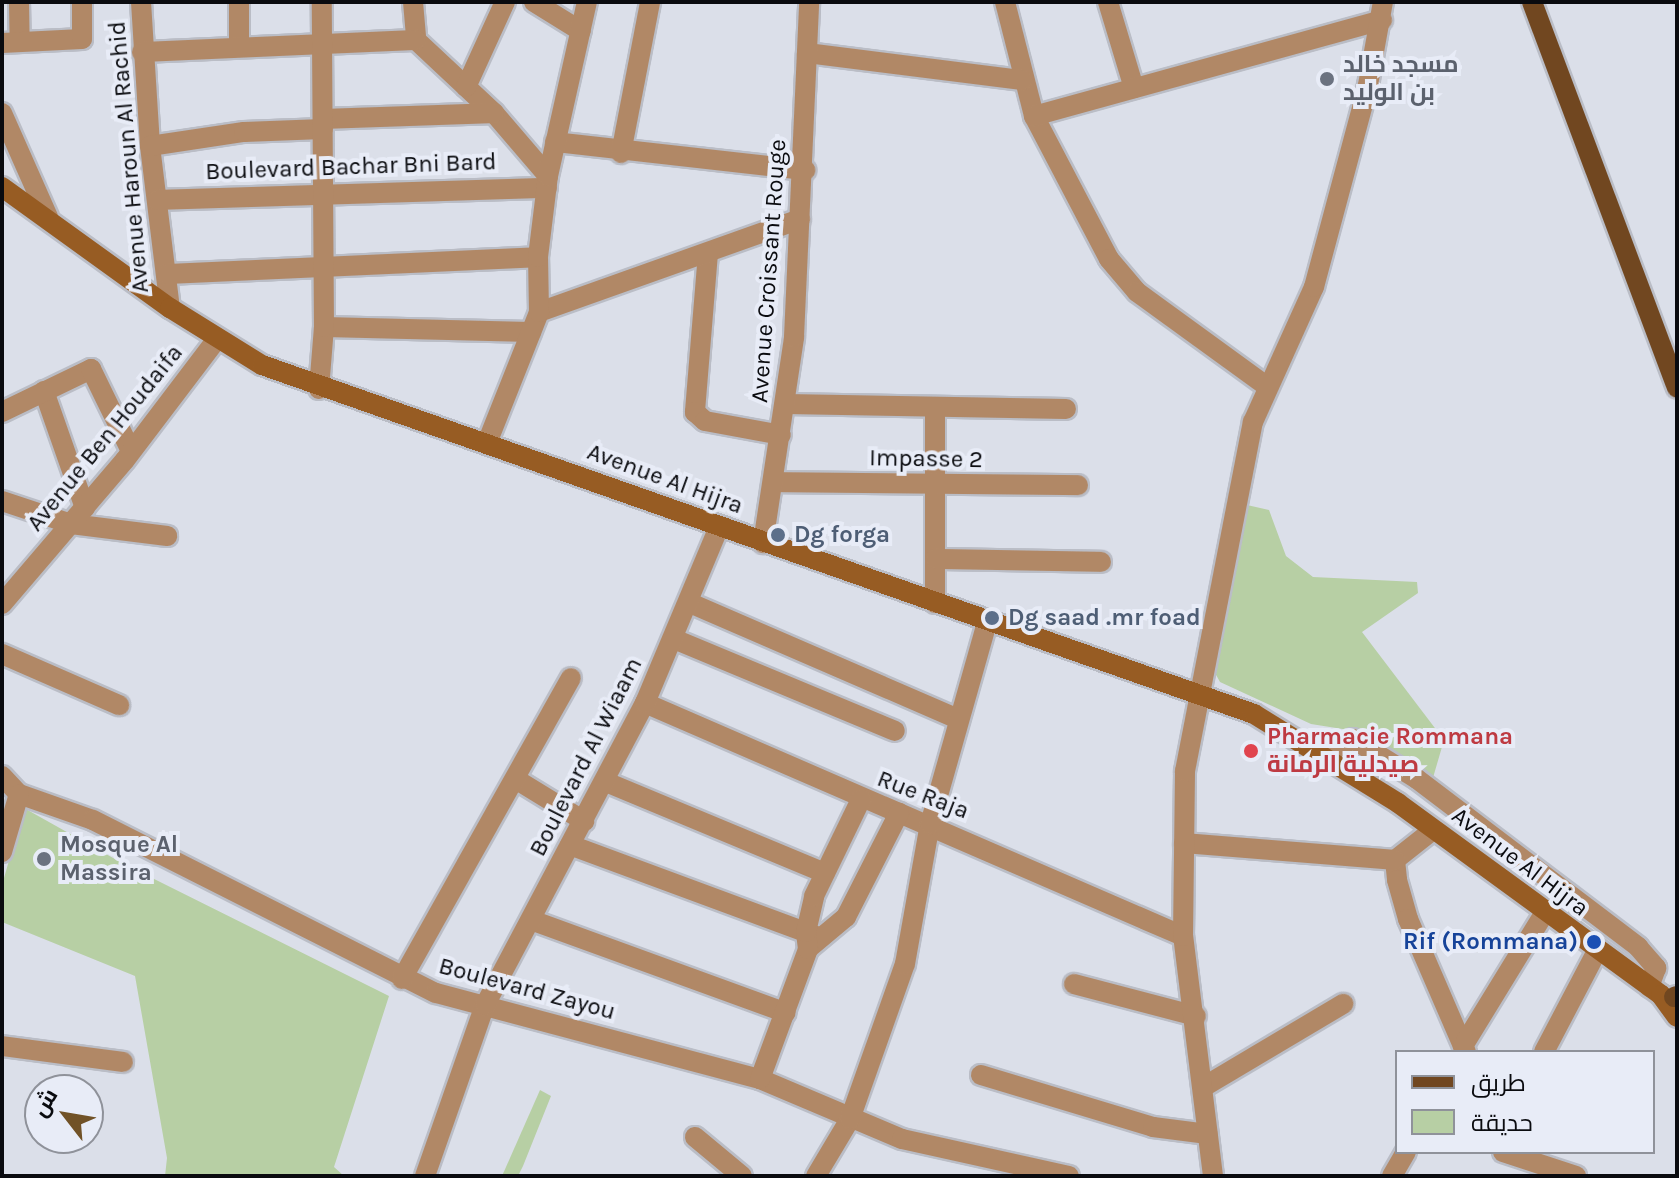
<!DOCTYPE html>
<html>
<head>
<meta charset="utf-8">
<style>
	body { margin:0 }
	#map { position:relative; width:1679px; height:1178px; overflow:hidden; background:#dbdfe9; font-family:Karla,Cairo,sans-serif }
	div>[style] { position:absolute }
	.green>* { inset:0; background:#b7cfa4 }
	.roads { filter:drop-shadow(2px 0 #babdc6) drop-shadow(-2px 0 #babdc6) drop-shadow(0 2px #babdc6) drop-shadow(0 -2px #babdc6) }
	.street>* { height:20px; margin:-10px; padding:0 10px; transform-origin:10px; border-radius:10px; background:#b18866 }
	.secondary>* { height:20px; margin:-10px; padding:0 10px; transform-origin:10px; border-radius:10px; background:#975c23 }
	.primary>* { height:20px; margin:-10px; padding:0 10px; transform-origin:10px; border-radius:10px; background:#714720 }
	.dots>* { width:22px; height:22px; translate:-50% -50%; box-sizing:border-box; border:4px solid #e8ecf7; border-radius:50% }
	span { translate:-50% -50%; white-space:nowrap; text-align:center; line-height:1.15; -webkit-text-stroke:8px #e8ecf7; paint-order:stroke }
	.worship-label { font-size:24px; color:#5b616d; font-weight:700 }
	.left { translate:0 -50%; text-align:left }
	.street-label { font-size:24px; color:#0a0b0f }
	.service-label { font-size:24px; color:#4e5e75; font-weight:700 }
	.health-label { font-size:24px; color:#be3a42; font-weight:700 }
	.transit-label { font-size:24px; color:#164399; font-weight:700 }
	.right { translate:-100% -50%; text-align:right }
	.frame { position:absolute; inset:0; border:4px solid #0a0b0f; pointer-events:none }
	.legend { position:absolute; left:1395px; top:1050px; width:260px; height:104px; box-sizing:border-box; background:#e8ecf7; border:2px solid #8f929a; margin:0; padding:10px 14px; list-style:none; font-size:24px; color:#0a0b0f }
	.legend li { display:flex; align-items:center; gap:16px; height:40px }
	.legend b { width:40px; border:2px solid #8f929a }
	.north { position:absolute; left:24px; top:1074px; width:80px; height:80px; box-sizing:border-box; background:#e8ecf7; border:2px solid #8f929a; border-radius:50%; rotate:301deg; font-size:22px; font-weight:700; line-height:32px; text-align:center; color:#0a0b0f }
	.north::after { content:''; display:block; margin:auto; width:28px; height:36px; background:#715227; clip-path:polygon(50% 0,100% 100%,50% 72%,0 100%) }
</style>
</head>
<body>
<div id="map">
	<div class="green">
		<div style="clip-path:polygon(1247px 505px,1269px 510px,1286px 556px,1313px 577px,1417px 582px,1418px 593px,1362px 632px,1444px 740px,1430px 788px,1355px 731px,1311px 724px,1220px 682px,1215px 673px)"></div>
		<div style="clip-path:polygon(24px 808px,122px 863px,389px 996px,334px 1167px,344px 1176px,165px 1176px,167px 1158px,135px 976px,2px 922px,2px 885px)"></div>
		<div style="clip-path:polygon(540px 1090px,551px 1096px,523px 1166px,518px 1176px,502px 1176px)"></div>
	</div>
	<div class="roads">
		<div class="street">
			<div style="left:19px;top:2px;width:39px;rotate:89deg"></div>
			<div style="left:141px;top:2px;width:144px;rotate:86.4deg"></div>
			<div style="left:150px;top:146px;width:163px;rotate:83deg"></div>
			<div style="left:239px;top:2px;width:44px;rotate:90deg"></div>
			<div style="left:413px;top:2px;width:38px;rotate:85deg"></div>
			<div style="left:416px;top:40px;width:107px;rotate:43.1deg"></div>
			<div style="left:494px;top:113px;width:83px;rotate:49.4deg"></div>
			<div style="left:534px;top:2px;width:55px;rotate:31.7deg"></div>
			<div style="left:1005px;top:2px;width:118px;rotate:75.7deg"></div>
			<div style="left:1034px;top:116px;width:161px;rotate:62.3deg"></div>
			<div style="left:1109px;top:259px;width:43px;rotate:49.7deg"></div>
			<div style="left:1137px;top:292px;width:158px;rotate:36deg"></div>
			<div style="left:1108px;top:2px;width:90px;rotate:73.2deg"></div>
			<div style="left:2px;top:43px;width:80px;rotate:-2.9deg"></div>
			<div style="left:82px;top:39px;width:37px;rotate:-90deg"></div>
			<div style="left:142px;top:52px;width:274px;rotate:-2.5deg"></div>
			<div style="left:807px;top:53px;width:217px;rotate:7.2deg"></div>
			<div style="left:466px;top:87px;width:94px;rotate:-65.4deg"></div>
			<div style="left:2px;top:113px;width:114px;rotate:66.1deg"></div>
			<div style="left:1034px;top:116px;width:361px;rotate:-15.4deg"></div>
			<div style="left:325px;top:119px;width:169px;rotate:-2deg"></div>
			<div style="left:555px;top:142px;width:252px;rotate:6.4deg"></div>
			<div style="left:150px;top:146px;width:95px;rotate:-8.5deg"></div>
			<div style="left:244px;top:132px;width:79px;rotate:-2.2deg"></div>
			<div style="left:621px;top:153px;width:154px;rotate:-79.1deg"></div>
			<div style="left:157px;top:200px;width:390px;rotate:-1.8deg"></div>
			<div style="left:708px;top:253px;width:160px;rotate:94.7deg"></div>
			<div style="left:695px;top:412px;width:13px;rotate:42deg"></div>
			<div style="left:705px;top:421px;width:77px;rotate:10.4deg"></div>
			<div style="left:167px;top:274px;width:371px;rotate:-2.6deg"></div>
			<div style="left:539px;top:312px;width:277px;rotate:-19.6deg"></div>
			<div style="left:324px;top:327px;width:207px;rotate:1.4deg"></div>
			<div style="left:319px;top:389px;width:62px;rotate:-85.4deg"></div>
			<div style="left:324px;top:327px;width:325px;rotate:-90.4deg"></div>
			<div style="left:44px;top:391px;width:124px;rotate:70.7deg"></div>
			<div style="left:786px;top:404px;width:280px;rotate:1deg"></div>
			<div style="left:935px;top:407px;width:196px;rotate:90deg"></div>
			<div style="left:2px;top:412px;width:99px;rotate:-25.8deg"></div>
			<div style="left:91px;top:369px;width:91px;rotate:64deg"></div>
			<div style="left:487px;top:443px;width:141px;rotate:-68.3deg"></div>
			<div style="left:539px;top:312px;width:55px;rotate:-91deg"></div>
			<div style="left:538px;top:257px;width:82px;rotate:-83deg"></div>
			<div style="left:548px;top:176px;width:178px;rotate:-77.4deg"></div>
			<div style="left:773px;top:482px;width:305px;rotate:0.6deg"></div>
			<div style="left:2px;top:501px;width:73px;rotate:18.4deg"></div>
			<div style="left:71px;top:524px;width:97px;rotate:7.1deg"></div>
			<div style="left:763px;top:543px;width:208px;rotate:-81.4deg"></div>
			<div style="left:794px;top:337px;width:335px;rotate:-87.4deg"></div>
			<div style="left:936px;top:559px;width:165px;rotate:1deg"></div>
			<div style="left:690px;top:603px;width:292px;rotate:23.4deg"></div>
			<div style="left:2px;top:604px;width:189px;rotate:-49.5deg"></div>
			<div style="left:125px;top:460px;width:152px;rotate:-52.8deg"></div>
			<div style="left:674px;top:639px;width:239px;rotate:22.6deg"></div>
			<div style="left:2px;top:654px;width:128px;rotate:23.6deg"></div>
			<div style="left:645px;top:703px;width:586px;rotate:23.42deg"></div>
			<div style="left:1324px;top:755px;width:33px;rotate:-29deg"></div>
			<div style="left:1353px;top:739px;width:75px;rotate:32deg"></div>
			<div style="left:1417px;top:779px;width:278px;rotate:37.2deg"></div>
			<div style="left:1638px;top:947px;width:28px;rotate:49deg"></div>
			<div style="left:1656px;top:968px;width:20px;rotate:110deg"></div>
			<div style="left:2px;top:776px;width:25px;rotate:47deg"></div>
			<div style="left:19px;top:794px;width:78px;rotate:19.4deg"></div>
			<div style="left:93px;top:820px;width:384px;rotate:26.8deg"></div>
			<div style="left:436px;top:993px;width:335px;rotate:14.9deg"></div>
			<div style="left:760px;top:1079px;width:154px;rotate:22.9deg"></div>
			<div style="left:902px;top:1139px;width:171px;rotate:12.5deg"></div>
			<div style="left:517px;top:780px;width:79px;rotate:31.5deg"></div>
			<div style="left:606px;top:782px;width:237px;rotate:22.6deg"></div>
			<div style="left:1433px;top:830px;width:48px;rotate:141.7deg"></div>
			<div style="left:1395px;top:860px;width:20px;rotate:84deg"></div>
			<div style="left:1397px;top:880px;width:41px;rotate:74.2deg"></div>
			<div style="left:1408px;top:919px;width:138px;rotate:66.6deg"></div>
			<div style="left:1184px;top:843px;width:212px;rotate:4.6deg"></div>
			<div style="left:570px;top:845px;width:262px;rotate:20.3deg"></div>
			<div style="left:2px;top:852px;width:60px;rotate:-73.7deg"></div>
			<div style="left:531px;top:920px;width:271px;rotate:20deg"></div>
			<div style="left:810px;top:947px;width:47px;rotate:-39.8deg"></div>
			<div style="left:846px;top:917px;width:117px;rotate:-63deg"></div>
			<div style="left:402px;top:979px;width:345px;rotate:-60.7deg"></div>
			<div style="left:1074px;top:984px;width:126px;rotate:14.7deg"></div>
			<div style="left:2px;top:1046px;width:122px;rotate:7.5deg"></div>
			<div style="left:1466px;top:1052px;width:7px;rotate:-117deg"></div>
			<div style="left:1463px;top:1046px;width:157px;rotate:-58.5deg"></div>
			<div style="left:1544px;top:1052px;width:114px;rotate:-62.3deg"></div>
			<div style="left:981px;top:1075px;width:180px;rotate:16.8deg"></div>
			<div style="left:1153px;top:1127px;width:55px;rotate:7.3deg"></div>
			<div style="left:760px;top:1079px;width:139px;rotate:-69.7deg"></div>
			<div style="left:808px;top:949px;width:17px;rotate:-97deg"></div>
			<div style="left:806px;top:932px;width:37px;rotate:-77deg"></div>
			<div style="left:814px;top:896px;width:108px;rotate:-64.1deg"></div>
			<div style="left:1205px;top:1086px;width:161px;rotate:-30.7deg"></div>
			<div style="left:695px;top:1137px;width:61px;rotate:39.7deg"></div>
			<div style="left:1503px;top:1152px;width:77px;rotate:18.2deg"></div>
			<div style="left:425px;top:1176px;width:181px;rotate:-70.7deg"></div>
			<div style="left:485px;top:1005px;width:342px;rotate:-62.1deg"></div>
			<div style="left:645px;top:703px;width:191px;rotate:-67.2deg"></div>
			<div style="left:816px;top:1176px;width:66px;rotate:-59.2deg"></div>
			<div style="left:850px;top:1119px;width:164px;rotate:-70.5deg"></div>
			<div style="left:905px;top:964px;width:142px;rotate:-79.9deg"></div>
			<div style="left:930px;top:824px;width:210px;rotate:-74.2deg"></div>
			<div style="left:1213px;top:1176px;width:242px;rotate:-97.1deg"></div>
			<div style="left:1183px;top:936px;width:165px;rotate:-89.3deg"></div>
			<div style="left:1185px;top:771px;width:356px;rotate:-79deg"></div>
			<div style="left:1253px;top:422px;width:148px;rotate:-65.7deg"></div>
			<div style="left:1314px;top:287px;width:209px;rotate:-75deg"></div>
			<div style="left:1368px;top:85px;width:84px;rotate:-79.8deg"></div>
			<div style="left:1392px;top:1176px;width:28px;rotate:-60deg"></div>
		</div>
		<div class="secondary">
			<div style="left:2px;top:187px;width:207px;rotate:35.8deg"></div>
			<div style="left:170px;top:308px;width:108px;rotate:31.8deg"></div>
			<div style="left:262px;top:365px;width:1052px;rotate:19.38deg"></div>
			<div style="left:1254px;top:714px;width:169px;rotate:31.7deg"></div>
			<div style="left:1398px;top:803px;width:326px;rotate:36.1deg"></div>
			<div style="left:1661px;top:995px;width:27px;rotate:54deg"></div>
		</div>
		<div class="primary">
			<div style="left:1532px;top:2px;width:412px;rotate:69.4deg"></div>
			<div style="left:1674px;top:997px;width:3px;rotate:-18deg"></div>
		</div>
	</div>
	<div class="dots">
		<div style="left:1327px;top:79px;background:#6b7280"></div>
		<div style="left:778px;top:535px;background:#5c6f8a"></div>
		<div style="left:992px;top:618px;background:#5c6f8a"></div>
		<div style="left:1251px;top:751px;background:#e0444e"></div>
		<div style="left:44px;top:859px;background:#6b7280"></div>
		<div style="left:1594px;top:942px;background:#1a4fb4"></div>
	</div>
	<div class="worship-label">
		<span class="left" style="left:1343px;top:79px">مسجد خالد<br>بن الوليد</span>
		<span class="left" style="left:60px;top:859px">Mosque Al<br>Massira</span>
	</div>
	<div class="street-label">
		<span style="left:129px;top:157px;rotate:-95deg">Avenue Haroun Al Rachid</span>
		<span style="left:351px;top:167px;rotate:-2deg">Boulevard Bachar Bni Bard</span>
		<span style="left:769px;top:271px;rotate:-86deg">Avenue Croissant Rouge</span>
		<span style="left:105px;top:438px;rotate:-51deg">Avenue Ben Houdaifa</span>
		<span style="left:926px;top:459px;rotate:1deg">Impasse 2</span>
		<span style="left:665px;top:479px;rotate:20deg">Avenue Al Hijra</span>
		<span style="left:586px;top:757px;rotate:-63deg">Boulevard Al Wiaam</span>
		<span style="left:923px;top:795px;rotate:21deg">Rue Raja</span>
		<span style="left:1520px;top:862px;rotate:37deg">Avenue Al Hijra</span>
		<span style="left:527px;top:989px;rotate:15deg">Boulevard Zayou</span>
	</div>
	<div class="service-label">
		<span class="left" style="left:794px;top:535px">Dg forga</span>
		<span class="left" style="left:1008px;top:618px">Dg saad .mr foad</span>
	</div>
	<div class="health-label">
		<span class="left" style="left:1267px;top:751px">Pharmacie Rommana<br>صيدلية الرمانة</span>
	</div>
	<div class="transit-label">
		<span class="right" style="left:1578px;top:942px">Rif (Rommana)</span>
	</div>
	<div class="frame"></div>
	<ul class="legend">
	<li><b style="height:10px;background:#714720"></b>طريق</li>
	<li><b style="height:22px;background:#b7cfa4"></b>حديقة</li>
	</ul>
	<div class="north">ش</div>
</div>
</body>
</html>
